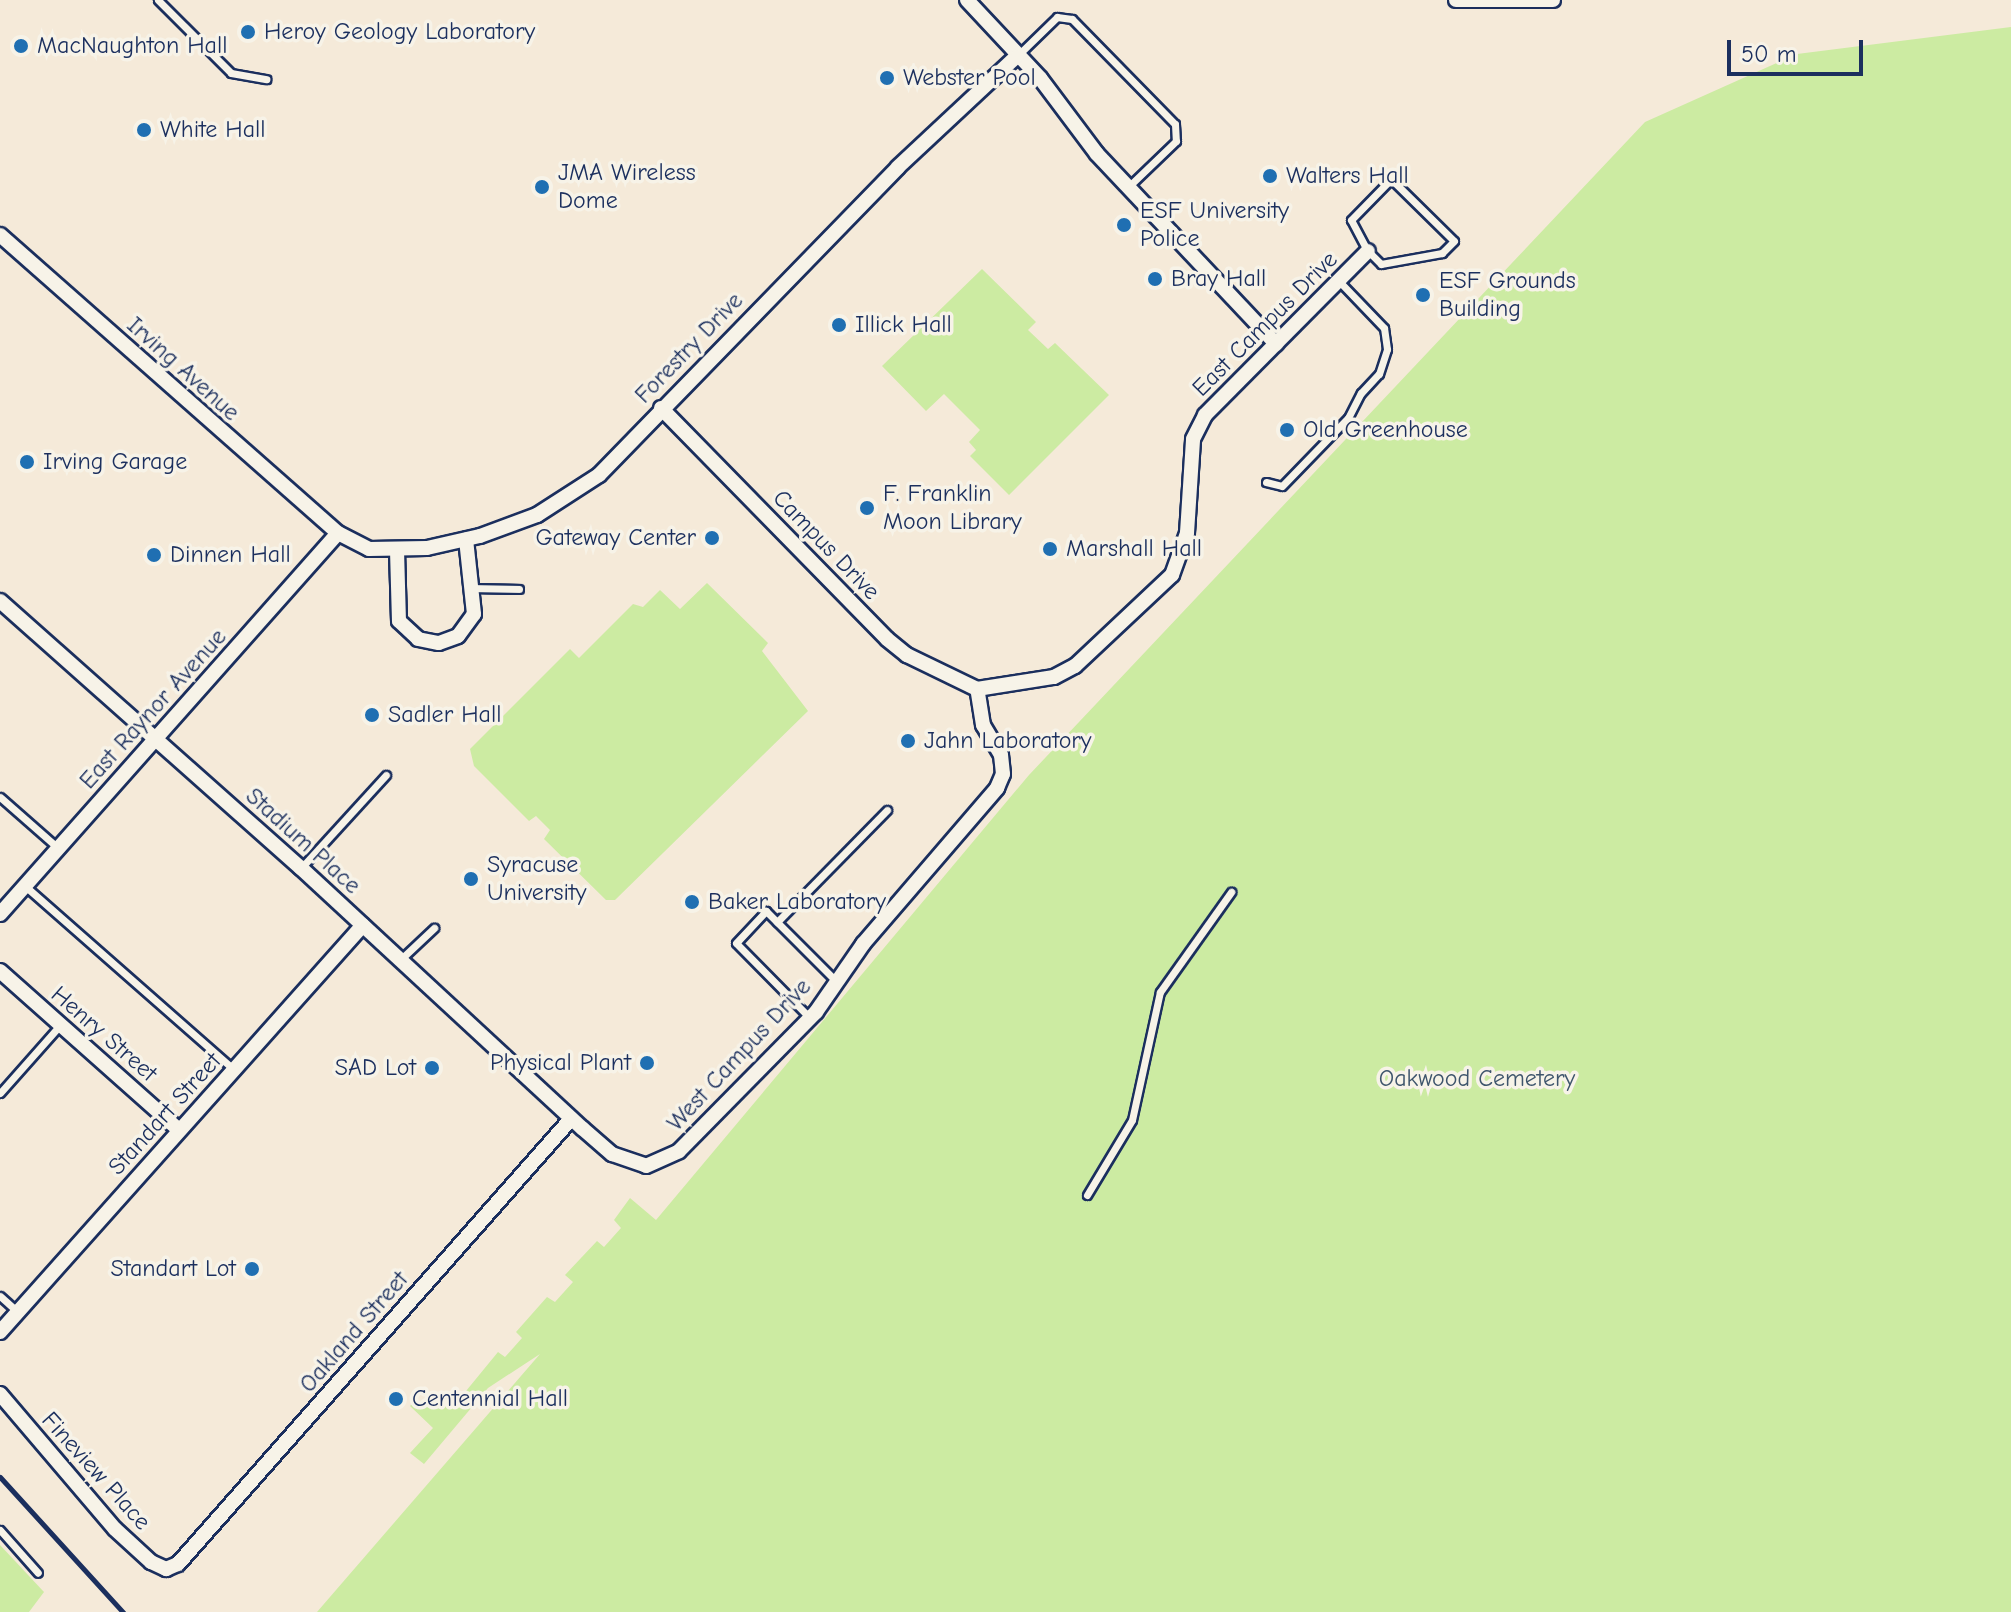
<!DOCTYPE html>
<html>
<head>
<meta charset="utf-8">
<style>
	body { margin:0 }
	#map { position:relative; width:2011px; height:1612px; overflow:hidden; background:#f5ead9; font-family:"Comic Neue",sans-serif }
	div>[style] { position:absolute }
	.green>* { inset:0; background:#cceba2 }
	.roads { filter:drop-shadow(2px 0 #1b2f5e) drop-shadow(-2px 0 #1b2f5e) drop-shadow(0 2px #1b2f5e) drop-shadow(0 -2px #1b2f5e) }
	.service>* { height:7px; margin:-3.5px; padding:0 3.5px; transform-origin:3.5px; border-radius:3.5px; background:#f7f3e8 }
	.minor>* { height:14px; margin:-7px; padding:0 7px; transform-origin:7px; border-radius:7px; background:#f7f3e8 }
	.rail>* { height:5px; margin:-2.5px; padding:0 2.5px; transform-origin:2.5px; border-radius:2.5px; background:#1b2f5e }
	.dots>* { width:22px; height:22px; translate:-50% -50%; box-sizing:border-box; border:4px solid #f7f3e8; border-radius:50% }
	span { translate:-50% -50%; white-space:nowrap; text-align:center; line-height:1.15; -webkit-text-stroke:7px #f7f3e8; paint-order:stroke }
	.poi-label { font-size:24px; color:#1b2f5e }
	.left { translate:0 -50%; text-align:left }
	.right { translate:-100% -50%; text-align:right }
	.street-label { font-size:24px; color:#1b2f5e }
	.park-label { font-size:24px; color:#3e556c }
	.scale { position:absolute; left:1727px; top:40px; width:136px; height:36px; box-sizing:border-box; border:4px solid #1b2f5e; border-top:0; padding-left:10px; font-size:24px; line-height:28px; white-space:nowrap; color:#1b2f5e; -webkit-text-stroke:6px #f7f3e8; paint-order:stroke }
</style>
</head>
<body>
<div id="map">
	<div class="green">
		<div style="clip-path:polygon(2011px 27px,2011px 1612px,317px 1612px,540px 1354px,488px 1388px,424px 1464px,410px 1453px,433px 1428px,410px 1406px,416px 1400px,422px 1405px,433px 1393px,457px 1402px,498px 1352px,505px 1357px,522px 1338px,516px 1332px,547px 1297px,555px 1302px,573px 1282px,565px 1275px,597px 1241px,604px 1247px,621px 1228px,614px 1220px,630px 1198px,656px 1220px,1029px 775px,1645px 122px,1797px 54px)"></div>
		<div style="clip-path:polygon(982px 269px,1036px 322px,1028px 330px,1048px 349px,1055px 343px,1109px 395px,1009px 495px,970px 456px,976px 450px,969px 442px,980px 430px,944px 394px,926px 411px,882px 366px)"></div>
		<div style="clip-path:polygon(707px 583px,768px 643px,762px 651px,808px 711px,615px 900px,606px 900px,544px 839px,550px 830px,536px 816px,529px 821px,474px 766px,470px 749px,570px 649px,579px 658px,633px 604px,643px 607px,660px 590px,680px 609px)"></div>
		<div style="clip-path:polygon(0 1545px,44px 1592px,29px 1612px,0 1612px)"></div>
	</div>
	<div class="roads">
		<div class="service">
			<div style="left:158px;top:0;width:103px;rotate:45deg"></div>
			<div style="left:231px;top:73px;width:36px;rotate:10deg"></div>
			<div style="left:1017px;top:56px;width:56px;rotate:-44.3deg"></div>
			<div style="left:1057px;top:17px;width:15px;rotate:8deg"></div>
			<div style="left:1072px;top:19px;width:147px;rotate:45.6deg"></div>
			<div style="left:1175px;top:124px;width:17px;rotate:87deg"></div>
			<div style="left:1176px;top:141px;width:66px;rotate:136.2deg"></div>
			<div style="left:1391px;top:179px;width:88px;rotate:44.5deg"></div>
			<div style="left:1454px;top:241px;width:17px;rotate:135deg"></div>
			<div style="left:1442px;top:253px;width:62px;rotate:169.8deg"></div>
			<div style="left:1381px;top:264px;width:20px;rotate:-135deg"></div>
			<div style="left:1367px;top:250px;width:34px;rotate:-118deg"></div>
			<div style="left:1351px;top:220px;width:57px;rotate:-45.7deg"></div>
			<div style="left:1266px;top:482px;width:16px;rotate:14deg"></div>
			<div style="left:1282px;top:486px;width:95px;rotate:-45.9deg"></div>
			<div style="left:1348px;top:418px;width:28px;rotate:-63deg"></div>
			<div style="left:1361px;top:393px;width:26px;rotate:-47deg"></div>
			<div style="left:1379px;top:374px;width:26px;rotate:-72deg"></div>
			<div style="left:1387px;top:349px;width:21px;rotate:-98deg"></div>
			<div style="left:1384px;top:328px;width:65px;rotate:-133.8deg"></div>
			<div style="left:472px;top:588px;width:47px;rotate:1.2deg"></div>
			<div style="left:0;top:797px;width:77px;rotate:41.3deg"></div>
			<div style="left:301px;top:868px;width:126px;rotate:-47.6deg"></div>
			<div style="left:25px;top:886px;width:277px;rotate:41.3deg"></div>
			<div style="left:777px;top:922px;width:157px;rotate:-45.5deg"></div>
			<div style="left:400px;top:960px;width:47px;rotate:-43.3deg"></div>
			<div style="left:810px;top:1018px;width:105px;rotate:-134.6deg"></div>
			<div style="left:736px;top:943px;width:44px;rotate:-46.8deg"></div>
			<div style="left:766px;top:911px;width:100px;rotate:45deg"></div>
			<div style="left:0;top:1093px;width:92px;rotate:-48.5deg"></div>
			<div style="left:1087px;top:1195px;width:87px;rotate:-59deg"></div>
			<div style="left:1132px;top:1120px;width:131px;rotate:-77.7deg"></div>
			<div style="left:1160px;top:992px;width:123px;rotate:-54.6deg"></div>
			<div style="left:0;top:1296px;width:24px;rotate:42deg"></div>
			<div style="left:0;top:1530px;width:57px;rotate:48.5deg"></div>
		</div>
		<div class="minor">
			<div style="left:967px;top:0;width:107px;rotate:46.9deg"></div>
			<div style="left:1040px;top:78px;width:95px;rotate:53.1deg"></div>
			<div style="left:1097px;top:154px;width:261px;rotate:46.7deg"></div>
			<div style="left:1456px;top:0;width:97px"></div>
			<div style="left:0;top:235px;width:451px;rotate:41.4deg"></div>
			<div style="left:338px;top:533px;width:35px;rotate:27deg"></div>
			<div style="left:369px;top:549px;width:58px;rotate:-1deg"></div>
			<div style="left:427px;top:548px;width:54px;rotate:-12.8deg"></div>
			<div style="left:480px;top:536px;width:61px;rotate:-20.2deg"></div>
			<div style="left:537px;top:515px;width:74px;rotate:-32.8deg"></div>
			<div style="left:599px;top:475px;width:429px;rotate:-45.8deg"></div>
			<div style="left:898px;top:167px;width:161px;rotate:-43deg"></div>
			<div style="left:661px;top:408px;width:323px;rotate:45.6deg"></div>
			<div style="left:887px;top:639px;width:26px;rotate:39deg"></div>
			<div style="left:907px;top:655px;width:78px;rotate:25.9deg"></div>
			<div style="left:397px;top:550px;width:71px;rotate:88.4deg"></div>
			<div style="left:399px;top:621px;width:26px;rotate:43deg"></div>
			<div style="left:418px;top:639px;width:21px;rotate:11deg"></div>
			<div style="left:439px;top:643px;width:20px;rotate:-20deg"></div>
			<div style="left:458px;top:636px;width:27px;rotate:-54deg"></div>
			<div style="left:474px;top:614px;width:75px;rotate:-96.1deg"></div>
			<div style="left:0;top:601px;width:402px;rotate:41.6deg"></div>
			<div style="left:301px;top:868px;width:383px;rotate:42.8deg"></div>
			<div style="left:582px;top:1128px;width:40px;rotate:41deg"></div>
			<div style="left:612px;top:1154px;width:36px;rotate:19deg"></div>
			<div style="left:646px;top:1166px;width:36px;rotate:-24deg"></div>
			<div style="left:679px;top:1151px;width:195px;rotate:-45.4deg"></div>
			<div style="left:816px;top:1012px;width:83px;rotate:-55.3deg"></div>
			<div style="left:863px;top:944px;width:206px;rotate:-49.3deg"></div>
			<div style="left:997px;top:788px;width:15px;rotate:-67deg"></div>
			<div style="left:1003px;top:774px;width:19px;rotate:-96deg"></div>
			<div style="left:1001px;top:755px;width:35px;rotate:-121deg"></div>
			<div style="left:983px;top:725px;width:36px;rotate:-99deg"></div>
			<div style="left:977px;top:689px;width:78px;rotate:-8.9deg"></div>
			<div style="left:1054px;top:677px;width:24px;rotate:-28deg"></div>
			<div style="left:1075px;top:666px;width:133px;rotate:-43.2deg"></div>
			<div style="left:1172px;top:575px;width:45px;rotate:-70.3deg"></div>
			<div style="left:1187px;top:533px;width:94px;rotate:-86.3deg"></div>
			<div style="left:1193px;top:439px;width:27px;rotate:-63deg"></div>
			<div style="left:1205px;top:415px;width:231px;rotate:-45.2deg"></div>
			<div style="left:0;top:914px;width:509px;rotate:-48.42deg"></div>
			<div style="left:0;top:971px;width:239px;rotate:41.6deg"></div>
			<div style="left:0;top:1332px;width:545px;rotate:-48.27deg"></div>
			<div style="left:0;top:1394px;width:177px;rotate:49.6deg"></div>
			<div style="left:115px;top:1529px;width:49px;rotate:42.5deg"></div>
			<div style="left:151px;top:1562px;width:17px;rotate:25deg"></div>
			<div style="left:166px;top:1569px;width:13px;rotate:-23deg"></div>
			<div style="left:178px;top:1564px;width:594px;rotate:-48.55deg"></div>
		</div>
	</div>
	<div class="rail">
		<div style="left:0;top:1477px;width:183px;rotate:47.7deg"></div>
	</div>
	<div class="dots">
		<div style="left:248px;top:32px;background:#1f6fb2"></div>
		<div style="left:21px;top:46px;background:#1f6fb2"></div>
		<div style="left:887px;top:78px;background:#1f6fb2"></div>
		<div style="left:144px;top:130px;background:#1f6fb2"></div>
		<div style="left:1270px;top:176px;background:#1f6fb2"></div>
		<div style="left:542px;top:187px;background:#1f6fb2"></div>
		<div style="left:1124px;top:225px;background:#1f6fb2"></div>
		<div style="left:1155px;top:279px;background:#1f6fb2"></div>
		<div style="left:1423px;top:295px;background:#1f6fb2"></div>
		<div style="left:839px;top:325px;background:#1f6fb2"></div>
		<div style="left:1287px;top:430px;background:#1f6fb2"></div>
		<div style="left:27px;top:462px;background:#1f6fb2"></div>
		<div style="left:867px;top:508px;background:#1f6fb2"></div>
		<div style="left:712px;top:538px;background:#1f6fb2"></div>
		<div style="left:1050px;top:549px;background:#1f6fb2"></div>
		<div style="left:154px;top:555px;background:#1f6fb2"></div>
		<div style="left:372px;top:715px;background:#1f6fb2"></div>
		<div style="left:908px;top:741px;background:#1f6fb2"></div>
		<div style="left:471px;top:879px;background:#1f6fb2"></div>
		<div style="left:692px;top:902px;background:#1f6fb2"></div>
		<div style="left:647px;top:1063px;background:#1f6fb2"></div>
		<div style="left:432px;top:1068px;background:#1f6fb2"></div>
		<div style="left:252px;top:1269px;background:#1f6fb2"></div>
		<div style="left:396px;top:1399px;background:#1f6fb2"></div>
	</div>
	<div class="poi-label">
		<span class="left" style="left:264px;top:32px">Heroy Geology Laboratory</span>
		<span class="left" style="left:37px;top:46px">MacNaughton Hall</span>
		<span class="left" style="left:903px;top:78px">Webster Pool</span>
		<span class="left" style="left:160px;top:130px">White Hall</span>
		<span class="left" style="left:558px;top:187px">JMA Wireless<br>Dome</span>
		<span class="left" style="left:1286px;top:176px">Walters Hall</span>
		<span class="left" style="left:1140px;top:225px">ESF University<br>Police</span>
		<span class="left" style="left:1171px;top:279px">Bray Hall</span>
		<span class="left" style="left:1439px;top:295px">ESF Grounds<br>Building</span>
		<span class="left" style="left:855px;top:325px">Illick Hall</span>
		<span class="left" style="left:1303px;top:430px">Old Greenhouse</span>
		<span class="left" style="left:43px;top:462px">Irving Garage</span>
		<span class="left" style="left:883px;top:508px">F. Franklin<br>Moon Library</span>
		<span class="right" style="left:696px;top:538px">Gateway Center</span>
		<span class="left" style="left:1066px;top:549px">Marshall Hall</span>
		<span class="left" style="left:170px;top:555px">Dinnen Hall</span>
		<span class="left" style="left:388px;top:715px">Sadler Hall</span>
		<span class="left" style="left:924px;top:741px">Jahn Laboratory</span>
		<span class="left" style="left:487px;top:879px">Syracuse<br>University</span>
		<span class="left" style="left:708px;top:902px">Baker Laboratory</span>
		<span class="right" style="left:631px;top:1063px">Physical Plant</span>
		<span class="right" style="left:416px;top:1068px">SAD Lot</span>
		<span class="right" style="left:236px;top:1269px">Standart Lot</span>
		<span class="left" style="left:412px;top:1399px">Centennial Hall</span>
	</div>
	<div class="street-label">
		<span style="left:1265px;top:324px;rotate:-45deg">East Campus Drive</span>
		<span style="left:689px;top:348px;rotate:-46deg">Forestry Drive</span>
		<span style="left:183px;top:369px;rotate:42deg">Irving Avenue</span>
		<span style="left:826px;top:545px;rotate:46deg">Campus Drive</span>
		<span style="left:153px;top:709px;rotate:-48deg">East Raynor Avenue</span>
		<span style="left:303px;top:841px;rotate:42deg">Stadium Place</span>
		<span style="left:104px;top:1034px;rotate:41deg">Henry Street</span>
		<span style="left:739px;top:1055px;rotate:-47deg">West Campus Drive</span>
		<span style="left:165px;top:1114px;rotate:-48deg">Standart Street</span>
		<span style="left:354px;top:1332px;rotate:-49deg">Oakland Street</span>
		<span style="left:96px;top:1471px;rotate:48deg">Fineview Place</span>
	</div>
	<div class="park-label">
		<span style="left:1477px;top:1079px">Oakwood Cemetery</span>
	</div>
	<div class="scale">50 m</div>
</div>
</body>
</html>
